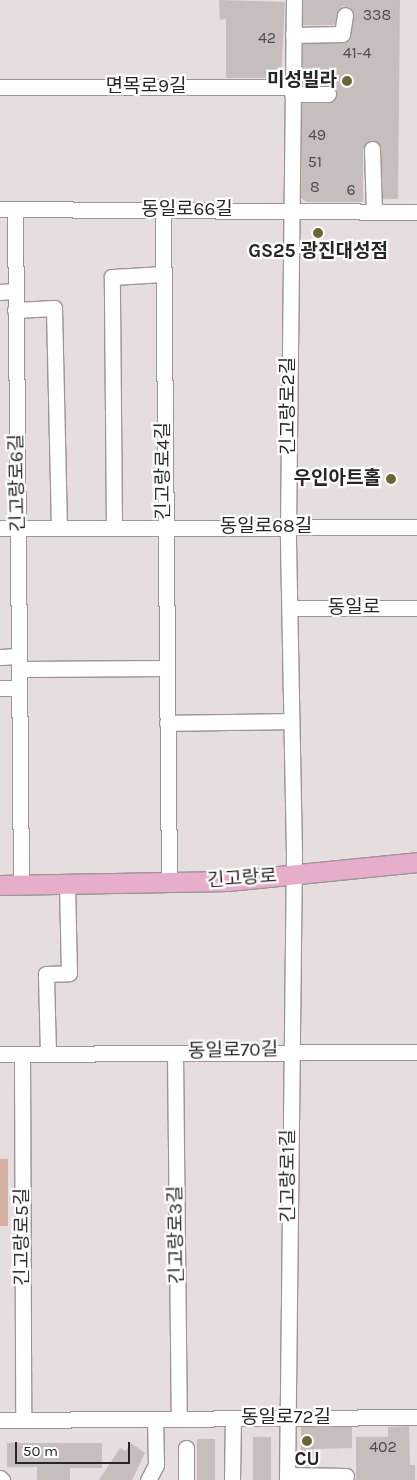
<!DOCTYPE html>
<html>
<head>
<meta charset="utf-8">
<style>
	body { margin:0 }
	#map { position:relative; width:417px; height:1480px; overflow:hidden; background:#e6ddde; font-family:Karla,"Noto Sans KR",sans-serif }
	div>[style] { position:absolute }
	.green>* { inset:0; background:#d4b1a2; transform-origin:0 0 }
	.building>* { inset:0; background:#c6bebd; transform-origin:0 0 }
	.roads { filter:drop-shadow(1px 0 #9d9495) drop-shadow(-1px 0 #9d9495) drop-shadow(0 1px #9d9495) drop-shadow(0 -1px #9d9495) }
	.minor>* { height:15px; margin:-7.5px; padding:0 7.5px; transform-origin:7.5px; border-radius:7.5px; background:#fff }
	.major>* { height:19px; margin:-9.5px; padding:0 9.5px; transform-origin:9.5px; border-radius:9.5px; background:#e6aeca }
	.dots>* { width:14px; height:14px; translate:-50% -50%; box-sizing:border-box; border:2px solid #fff; border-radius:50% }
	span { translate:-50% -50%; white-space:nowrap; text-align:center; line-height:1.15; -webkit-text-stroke:4.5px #fff; paint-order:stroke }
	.number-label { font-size:16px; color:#504b4b }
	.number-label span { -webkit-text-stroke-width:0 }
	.poi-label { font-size:19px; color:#282525; font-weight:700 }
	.right { translate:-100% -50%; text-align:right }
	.street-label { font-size:19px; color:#282525 }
	.scale { position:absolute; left:15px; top:1442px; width:115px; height:22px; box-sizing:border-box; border:2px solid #282525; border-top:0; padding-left:6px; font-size:15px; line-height:18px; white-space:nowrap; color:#282525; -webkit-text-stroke:4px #fff; paint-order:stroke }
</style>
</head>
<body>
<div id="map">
	<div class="green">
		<div style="left:0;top:1159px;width:8px;height:67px"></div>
	</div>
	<div class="building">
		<div style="clip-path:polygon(219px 0,285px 2px,281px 78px,226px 78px,226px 19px,220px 20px)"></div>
		<div style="clip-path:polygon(303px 0,400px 0,398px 199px,383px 199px,381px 148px,372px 140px,363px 149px,363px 202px,306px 202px,301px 198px,302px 103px,328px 103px,337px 94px,332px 86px,302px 85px,303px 44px,347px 42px,354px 16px,351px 8px,342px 6px,334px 25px,303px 25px)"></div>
		<div style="clip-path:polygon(409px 1426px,410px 1465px,415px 1465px,415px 1480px,356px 1480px,356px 1437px,388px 1437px,388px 1427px)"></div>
		<div style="clip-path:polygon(301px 1427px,352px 1427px,352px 1448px,314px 1449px,314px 1466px,301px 1466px)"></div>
		<div style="left:253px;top:1437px;width:18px;height:43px"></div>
		<div style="left:197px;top:1439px;width:18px;height:41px"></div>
		<div style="clip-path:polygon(7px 1443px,102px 1443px,102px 1468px,70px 1468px,70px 1480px,37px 1480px,37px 1467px,7px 1467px)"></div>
		<div style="clip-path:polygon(131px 1443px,145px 1453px,132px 1480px,99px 1480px,120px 1448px,126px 1451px)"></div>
	</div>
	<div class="roads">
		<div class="minor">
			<div style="left:293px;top:35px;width:49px;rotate:-1.2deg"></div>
			<div style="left:342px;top:34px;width:19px;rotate:-81deg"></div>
			<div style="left:0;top:87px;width:292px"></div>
			<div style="left:292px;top:94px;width:36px"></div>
			<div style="left:372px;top:149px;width:62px;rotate:88.2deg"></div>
			<div style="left:0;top:209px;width:417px;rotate:0.4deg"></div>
			<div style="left:15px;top:209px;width:676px;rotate:89.49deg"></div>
			<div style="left:163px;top:210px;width:673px;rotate:89.49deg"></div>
			<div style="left:0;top:292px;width:16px;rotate:-4deg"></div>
			<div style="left:15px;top:310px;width:39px;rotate:-3deg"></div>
			<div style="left:54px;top:308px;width:220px;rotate:88.7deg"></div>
			<div style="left:114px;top:527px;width:250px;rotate:-90.5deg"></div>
			<div style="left:112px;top:277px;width:52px;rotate:-3.3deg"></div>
			<div style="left:0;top:528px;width:417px;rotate:-0.1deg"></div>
			<div style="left:291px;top:608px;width:126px"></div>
			<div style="left:0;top:657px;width:19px;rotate:-3deg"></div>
			<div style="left:19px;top:669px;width:146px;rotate:-0.4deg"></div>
			<div style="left:0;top:688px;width:19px"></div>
			<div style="left:167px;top:723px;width:123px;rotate:-0.9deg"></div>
			<div style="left:48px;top:1053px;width:79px;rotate:-91.5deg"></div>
			<div style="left:46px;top:974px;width:23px;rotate:-2deg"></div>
			<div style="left:69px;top:973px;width:89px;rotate:-91.3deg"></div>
			<div style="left:175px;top:1053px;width:365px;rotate:89.4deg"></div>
			<div style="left:0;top:1054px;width:417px;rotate:-0.3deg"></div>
			<div style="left:22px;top:1054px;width:365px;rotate:89.8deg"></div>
			<div style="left:0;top:1420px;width:417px;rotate:-0.4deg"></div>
			<div style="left:186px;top:1448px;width:32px;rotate:90deg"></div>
			<div style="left:287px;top:1475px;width:59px;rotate:1deg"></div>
			<div style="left:0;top:1478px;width:3px;rotate:45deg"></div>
			<div style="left:148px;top:1480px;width:17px;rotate:-62deg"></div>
			<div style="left:156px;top:1465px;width:46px;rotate:-91.2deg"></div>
			<div style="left:232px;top:1480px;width:62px;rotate:-89.1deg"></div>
			<div style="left:287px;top:1480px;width:626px;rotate:-89.36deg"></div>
			<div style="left:294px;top:854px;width:327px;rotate:-91.1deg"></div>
			<div style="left:288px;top:527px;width:527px;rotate:-89.35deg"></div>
		</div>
		<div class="major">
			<div style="left:0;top:885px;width:228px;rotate:-1deg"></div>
			<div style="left:228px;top:881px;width:190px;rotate:-5.7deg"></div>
		</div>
	</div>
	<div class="dots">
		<div style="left:347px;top:81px;background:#6d6633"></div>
		<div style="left:318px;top:233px;background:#6d6633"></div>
		<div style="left:391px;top:479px;background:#6d6633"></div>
		<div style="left:307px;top:1441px;background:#6d6633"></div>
	</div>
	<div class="number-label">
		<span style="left:377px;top:15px">338</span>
		<span style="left:267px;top:38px">42</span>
		<span style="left:357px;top:53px">41-4</span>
		<span style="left:317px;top:135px">49</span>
		<span style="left:315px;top:162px">51</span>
		<span style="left:315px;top:187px">8</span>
		<span style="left:351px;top:190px">6</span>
		<span style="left:383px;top:1447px">402</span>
	</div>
	<div class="poi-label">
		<span class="right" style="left:337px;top:81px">미성빌라</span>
		<span style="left:318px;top:252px">GS25 광진대성점</span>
		<span class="right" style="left:381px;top:479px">우인아트홀</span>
		<span style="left:307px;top:1460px">CU</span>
	</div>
	<div class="street-label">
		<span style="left:146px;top:87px">면목로9길</span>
		<span style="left:187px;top:210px">동일로66길</span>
		<span style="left:289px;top:406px;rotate:-90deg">긴고랑로2길</span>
		<span style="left:164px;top:471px;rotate:-90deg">긴고랑로4길</span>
		<span style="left:18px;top:483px;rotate:-91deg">긴고랑로6길</span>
		<span style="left:266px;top:527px">동일로68길</span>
		<span style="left:354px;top:608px">동일로</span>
		<span style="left:242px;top:879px;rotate:-4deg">긴고랑로</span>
		<span style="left:233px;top:1051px;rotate:-1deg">동일로70길</span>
		<span style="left:289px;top:1176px;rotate:-90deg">긴고랑로1길</span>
		<span style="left:177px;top:1235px;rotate:-91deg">긴고랑로3길</span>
		<span style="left:23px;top:1237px;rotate:-90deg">긴고랑로5길</span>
		<span style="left:286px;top:1418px">동일로72길</span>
	</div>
	<div class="scale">50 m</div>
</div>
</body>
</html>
